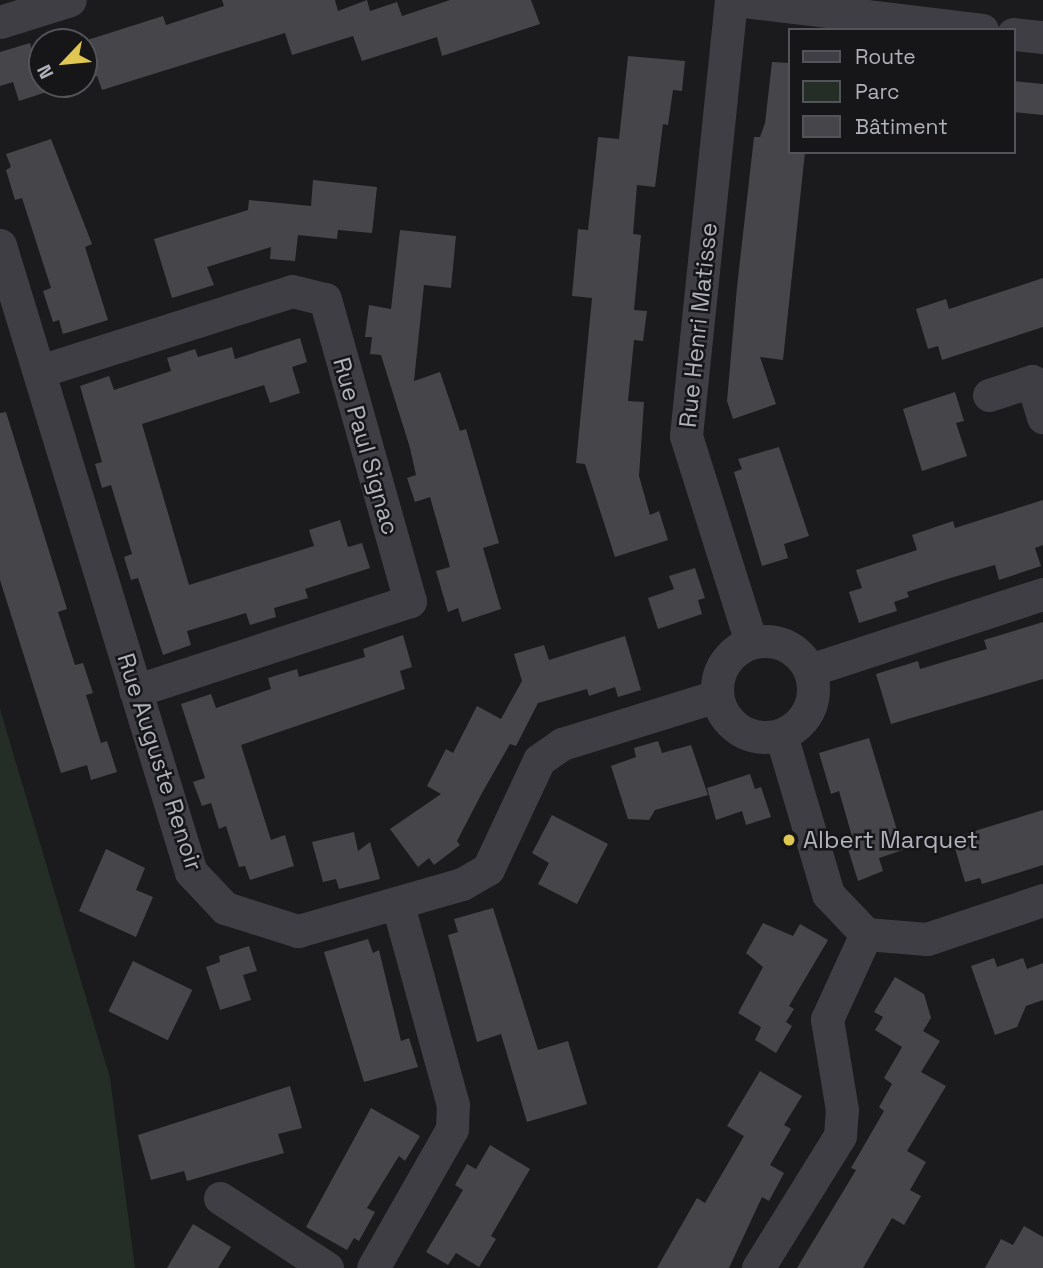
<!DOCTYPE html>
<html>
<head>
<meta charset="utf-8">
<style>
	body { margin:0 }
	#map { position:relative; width:1043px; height:1268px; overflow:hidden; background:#1b1b1d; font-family:"Space Grotesk",sans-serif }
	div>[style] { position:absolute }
	.green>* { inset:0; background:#252d27 }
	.building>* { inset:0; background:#46464a; transform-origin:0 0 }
	.minor>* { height:33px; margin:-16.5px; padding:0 16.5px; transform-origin:16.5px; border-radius:16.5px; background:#3e3e44 }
	.minor>.ring { margin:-16.5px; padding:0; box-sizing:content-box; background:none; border:33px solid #3e3e44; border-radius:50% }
	.dots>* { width:19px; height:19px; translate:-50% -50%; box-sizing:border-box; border:4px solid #161618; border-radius:50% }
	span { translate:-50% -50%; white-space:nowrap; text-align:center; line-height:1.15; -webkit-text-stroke:5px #161618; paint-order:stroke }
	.street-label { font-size:24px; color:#afb1bb }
	.poi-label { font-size:24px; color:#afb1bb }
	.left { translate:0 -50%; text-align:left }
	.legend { position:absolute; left:788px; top:28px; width:228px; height:126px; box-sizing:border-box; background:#161618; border:2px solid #535459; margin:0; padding:9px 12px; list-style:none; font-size:21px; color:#afb1bb }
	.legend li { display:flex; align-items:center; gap:14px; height:35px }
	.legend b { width:35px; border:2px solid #535459 }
	.north { position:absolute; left:28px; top:28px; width:70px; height:70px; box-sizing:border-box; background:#161618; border:2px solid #535459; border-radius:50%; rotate:244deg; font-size:19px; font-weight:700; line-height:28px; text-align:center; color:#afb1bb }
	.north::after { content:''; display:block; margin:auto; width:24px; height:32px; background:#dfc751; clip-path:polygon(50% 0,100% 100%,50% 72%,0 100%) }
</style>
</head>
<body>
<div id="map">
	<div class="green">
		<div style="clip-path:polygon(0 709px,110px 1078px,135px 1268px,0 1268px)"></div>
	</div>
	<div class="building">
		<div style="clip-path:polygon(222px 0,335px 0,338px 11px,367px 0,370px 11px,397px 2px,402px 16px,450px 0,531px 0,540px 24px,442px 56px,437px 37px,362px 61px,353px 36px,292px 55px,285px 33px,102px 90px,97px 76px,84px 80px,81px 42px,163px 16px,166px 25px,224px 6px)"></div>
		<div style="clip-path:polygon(30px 43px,33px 53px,42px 50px,42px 84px,71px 84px,19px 101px,13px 82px,0 86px,0 52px)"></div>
		<div style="clip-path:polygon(628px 56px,685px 61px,682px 91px,673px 90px,668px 125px,663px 124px,655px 187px,637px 185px,633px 234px,641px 235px,634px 310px,647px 311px,643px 341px,634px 340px,628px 401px,644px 402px,639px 476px,650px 515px,659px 511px,668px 540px,615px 557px,585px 464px,576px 463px,592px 298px,572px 296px,578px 229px,588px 230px,598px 137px,619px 139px)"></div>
		<div style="clip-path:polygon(772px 62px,789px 63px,789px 152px,805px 152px,783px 360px,760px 357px,776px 404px,733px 419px,727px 401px,737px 287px,754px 137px,760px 137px,765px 123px)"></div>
		<div style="clip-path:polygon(1013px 81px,1043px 84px,1043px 115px,1013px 112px)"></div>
		<div style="clip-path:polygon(51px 139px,92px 244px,85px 247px,108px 320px,63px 334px,59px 320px,53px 322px,43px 291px,51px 288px,22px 198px,15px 200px,6px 170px,11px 167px,6px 154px)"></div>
		<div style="clip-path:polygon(313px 180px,377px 187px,372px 233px,338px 230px,337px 239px,298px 235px,295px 261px,270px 259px,271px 247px,207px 267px,214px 285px,172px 298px,154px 239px,248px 210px,249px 200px,311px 206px)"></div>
		<div style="clip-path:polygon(400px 230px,456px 236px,451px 288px,424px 285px,414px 381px,440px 372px,460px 431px,466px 429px,499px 543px,483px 548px,501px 609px,462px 622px,458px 608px,448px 612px,436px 571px,450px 567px,430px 497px,415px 502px,407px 478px,416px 475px,410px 448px,381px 355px,370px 354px,372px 337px,365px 337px,369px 305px,391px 309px)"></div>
		<div style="clip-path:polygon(1043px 278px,1043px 327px,942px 360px,938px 346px,928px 349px,916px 309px,946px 299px,949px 309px)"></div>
		<div style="clip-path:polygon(300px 338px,307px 362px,292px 367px,300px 393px,270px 403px,264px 385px,142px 424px,189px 585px,314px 546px,309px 530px,340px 520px,348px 547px,362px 543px,370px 568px,305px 589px,308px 598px,274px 608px,276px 617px,250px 625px,246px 613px,187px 631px,191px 645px,163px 655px,138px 578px,131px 580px,124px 557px,132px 554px,111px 485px,102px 488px,95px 464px,102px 462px,80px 386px,109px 376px,114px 390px,171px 371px,167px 358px,195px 349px,198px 357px,232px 347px,235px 359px)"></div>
		<div style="clip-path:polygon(955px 392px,964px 421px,956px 423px,967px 456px,922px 471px,903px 409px)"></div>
		<div style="clip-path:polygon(6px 412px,67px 609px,58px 612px,75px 665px,83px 663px,93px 693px,86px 695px,101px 743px,107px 741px,117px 772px,91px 780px,87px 765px,61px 773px,0 580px,0 413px)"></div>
		<div style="clip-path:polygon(779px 447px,809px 536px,784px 544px,788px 558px,762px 566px,734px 472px,742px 469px,738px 459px)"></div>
		<div style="clip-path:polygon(1043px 500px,1043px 545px,1035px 548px,1041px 566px,999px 580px,995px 565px,947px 579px,907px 592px,909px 597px,894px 602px,897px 611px,859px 623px,849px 592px,862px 588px,856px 570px,917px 550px,912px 535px,953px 521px,955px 528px)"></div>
		<div style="clip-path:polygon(695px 568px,705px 598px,698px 600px,702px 614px,658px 629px,648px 598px,674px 589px,669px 576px)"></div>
		<div style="clip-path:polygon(1043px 622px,1043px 679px,891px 724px,876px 674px,918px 661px,920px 669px,987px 649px,984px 640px)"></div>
		<div style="clip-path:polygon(403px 635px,412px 667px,400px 671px,405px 689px,241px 745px,271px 840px,285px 835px,294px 866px,250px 880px,245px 866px,239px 867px,226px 826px,219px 829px,211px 803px,202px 806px,193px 782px,205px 778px,181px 704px,211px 694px,216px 708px,271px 689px,268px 678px,297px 669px,299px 677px,365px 657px,363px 649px)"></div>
		<div style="clip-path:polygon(625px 636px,641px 690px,618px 697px,615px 687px,589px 696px,587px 689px,538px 703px,516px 746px,510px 744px,482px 793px,457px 841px,460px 845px,434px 865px,429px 858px,418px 867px,390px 829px,441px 794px,427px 786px,446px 749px,453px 753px,477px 706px,501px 719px,522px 681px,514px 654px,544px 645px,549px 660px)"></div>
		<div style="clip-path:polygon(869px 738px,903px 850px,879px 858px,883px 871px,858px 881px,848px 849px,855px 847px,839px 791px,831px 794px,819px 753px)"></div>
		<div style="clip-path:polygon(658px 741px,662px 753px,691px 745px,708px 795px,655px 810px,649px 820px,628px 819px,611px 766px,636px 757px,634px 748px)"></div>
		<div style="clip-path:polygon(750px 774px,755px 789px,761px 787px,771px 817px,746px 825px,742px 811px,716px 820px,707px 788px)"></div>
		<div style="clip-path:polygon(1043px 810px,1043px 865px,982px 884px,980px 878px,965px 882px,952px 838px)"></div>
		<div style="clip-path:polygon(552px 815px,608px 844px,577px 904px,538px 884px,549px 863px,532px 853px)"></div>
		<div style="clip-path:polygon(354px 832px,358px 851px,370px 842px,380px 879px,339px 889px,336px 879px,323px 882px,312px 842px)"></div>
		<div style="clip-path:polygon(106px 849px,145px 868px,136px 890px,153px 897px,136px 937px,79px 911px)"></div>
		<div style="clip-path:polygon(493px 908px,538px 1050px,568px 1041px,587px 1104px,527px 1122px,501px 1034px,477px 1042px,448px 935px,458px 932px,454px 919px)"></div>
		<div style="clip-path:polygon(763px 923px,793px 936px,800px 924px,828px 940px,789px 1006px,794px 1009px,786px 1022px,792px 1026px,776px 1053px,755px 1040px,761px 1027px,738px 1013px,763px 967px,746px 953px)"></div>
		<div style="clip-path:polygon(368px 939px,373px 953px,379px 950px,401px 1041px,409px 1038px,418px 1067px,364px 1082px,324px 952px)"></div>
		<div style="clip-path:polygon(249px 946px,257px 971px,243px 975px,251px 1000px,220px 1010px,206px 967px,220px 962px,219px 956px)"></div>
		<div style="clip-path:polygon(994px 958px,997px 967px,1023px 958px,1027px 969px,1043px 963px,1043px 1000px,1026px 1006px,1017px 1027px,995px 1035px,971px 966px)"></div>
		<div style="left:133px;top:961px;width:66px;height:56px;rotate:26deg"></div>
		<div style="clip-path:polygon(895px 977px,924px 994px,931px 1018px,923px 1031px,940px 1041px,921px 1072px,946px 1086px,907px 1151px,926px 1162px,910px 1190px,921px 1196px,904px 1225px,892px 1218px,863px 1268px,797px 1268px,856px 1170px,851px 1168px,884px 1111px,879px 1107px,892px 1084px,884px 1078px,902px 1047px,875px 1030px,883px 1017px,874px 1012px)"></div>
		<div style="clip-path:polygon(760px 1071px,802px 1096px,784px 1125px,791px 1129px,770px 1165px,784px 1173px,769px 1201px,762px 1197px,729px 1268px,657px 1268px,697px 1198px,705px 1203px,744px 1136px,727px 1126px)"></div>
		<div style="clip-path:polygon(290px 1086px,302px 1128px,278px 1134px,284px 1153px,187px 1181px,184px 1171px,151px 1180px,138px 1135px)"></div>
		<div style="clip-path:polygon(371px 1108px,420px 1136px,405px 1161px,399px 1156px,367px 1208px,375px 1212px,359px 1241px,354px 1238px,347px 1250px,306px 1227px)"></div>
		<div style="clip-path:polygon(490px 1145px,530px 1169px,491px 1236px,496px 1239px,479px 1267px,456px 1253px,448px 1265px,426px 1252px,463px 1190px,455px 1185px,467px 1164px,476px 1169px)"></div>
		<div style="clip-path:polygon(193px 1224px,231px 1247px,218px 1268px,167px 1268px)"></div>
		<div style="clip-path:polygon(1024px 1226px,1043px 1237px,1043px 1268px,985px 1268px,1001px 1239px,1013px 1245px)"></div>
	</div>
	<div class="minor">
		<div style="left:731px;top:0;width:438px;rotate:95.9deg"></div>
		<div style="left:686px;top:436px;width:216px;rotate:72.5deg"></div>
		<div style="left:735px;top:0;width:249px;rotate:6.9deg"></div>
		<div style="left:0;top:22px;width:73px;rotate:-17.4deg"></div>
		<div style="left:1013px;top:34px;width:30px;rotate:6deg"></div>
		<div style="left:0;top:245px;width:655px;rotate:73.06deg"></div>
		<div style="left:191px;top:872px;width:50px;rotate:46.6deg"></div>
		<div style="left:225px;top:908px;width:77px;rotate:17.5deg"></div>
		<div style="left:298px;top:931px;width:171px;rotate:-16deg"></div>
		<div style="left:462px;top:884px;width:30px;rotate:-30deg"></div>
		<div style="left:488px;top:869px;width:120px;rotate:-64.9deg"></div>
		<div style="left:539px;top:760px;width:28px;rotate:-35deg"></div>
		<div style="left:562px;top:744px;width:162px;rotate:-17.2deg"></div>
		<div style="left:40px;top:371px;width:264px;rotate:-17.6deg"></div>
		<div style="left:292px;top:291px;width:34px;rotate:14deg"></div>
		<div style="left:325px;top:299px;width:314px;rotate:74.3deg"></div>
		<div style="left:410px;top:601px;width:289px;rotate:161.9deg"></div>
		<div style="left:989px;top:395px;width:45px;rotate:-18deg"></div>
		<div style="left:1032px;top:381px;width:38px;rotate:73deg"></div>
		<div class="ring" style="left:717px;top:641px;width:63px;height:63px"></div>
		<div style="left:810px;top:670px;width:245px;rotate:-18.1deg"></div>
		<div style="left:781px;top:735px;width:166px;rotate:73.5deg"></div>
		<div style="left:828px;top:894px;width:55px;rotate:46.5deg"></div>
		<div style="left:866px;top:934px;width:61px;rotate:4.7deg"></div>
		<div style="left:927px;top:939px;width:122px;rotate:-18.6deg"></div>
		<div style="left:220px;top:1198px;width:128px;rotate:33.2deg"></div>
		<div style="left:373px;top:1268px;width:160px;rotate:-60.4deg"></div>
		<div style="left:452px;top:1129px;width:24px;rotate:-88deg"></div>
		<div style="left:453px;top:1105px;width:207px;rotate:-105.4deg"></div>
		<div style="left:758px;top:1268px;width:155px;rotate:-58.2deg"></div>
		<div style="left:840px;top:1136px;width:26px;rotate:-86deg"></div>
		<div style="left:842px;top:1110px;width:92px;rotate:-99.4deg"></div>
		<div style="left:827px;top:1019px;width:94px;rotate:-65.4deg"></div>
	</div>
	<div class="dots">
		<div style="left:789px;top:840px;background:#dfc751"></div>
	</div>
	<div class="street-label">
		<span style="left:698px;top:325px;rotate:-84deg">Rue Henri Matisse</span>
		<span style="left:366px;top:446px;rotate:74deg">Rue Paul Signac</span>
		<span style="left:160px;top:762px;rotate:72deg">Rue Auguste Renoir</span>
	</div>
	<div class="poi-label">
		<span class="left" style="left:803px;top:840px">Albert Marquet</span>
	</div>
	<ul class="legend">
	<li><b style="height:9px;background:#3e3e44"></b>Route</li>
	<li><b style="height:19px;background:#252d27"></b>Parc</li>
	<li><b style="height:19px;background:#46464a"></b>Bâtiment</li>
	</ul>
	<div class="north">N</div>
</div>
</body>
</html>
